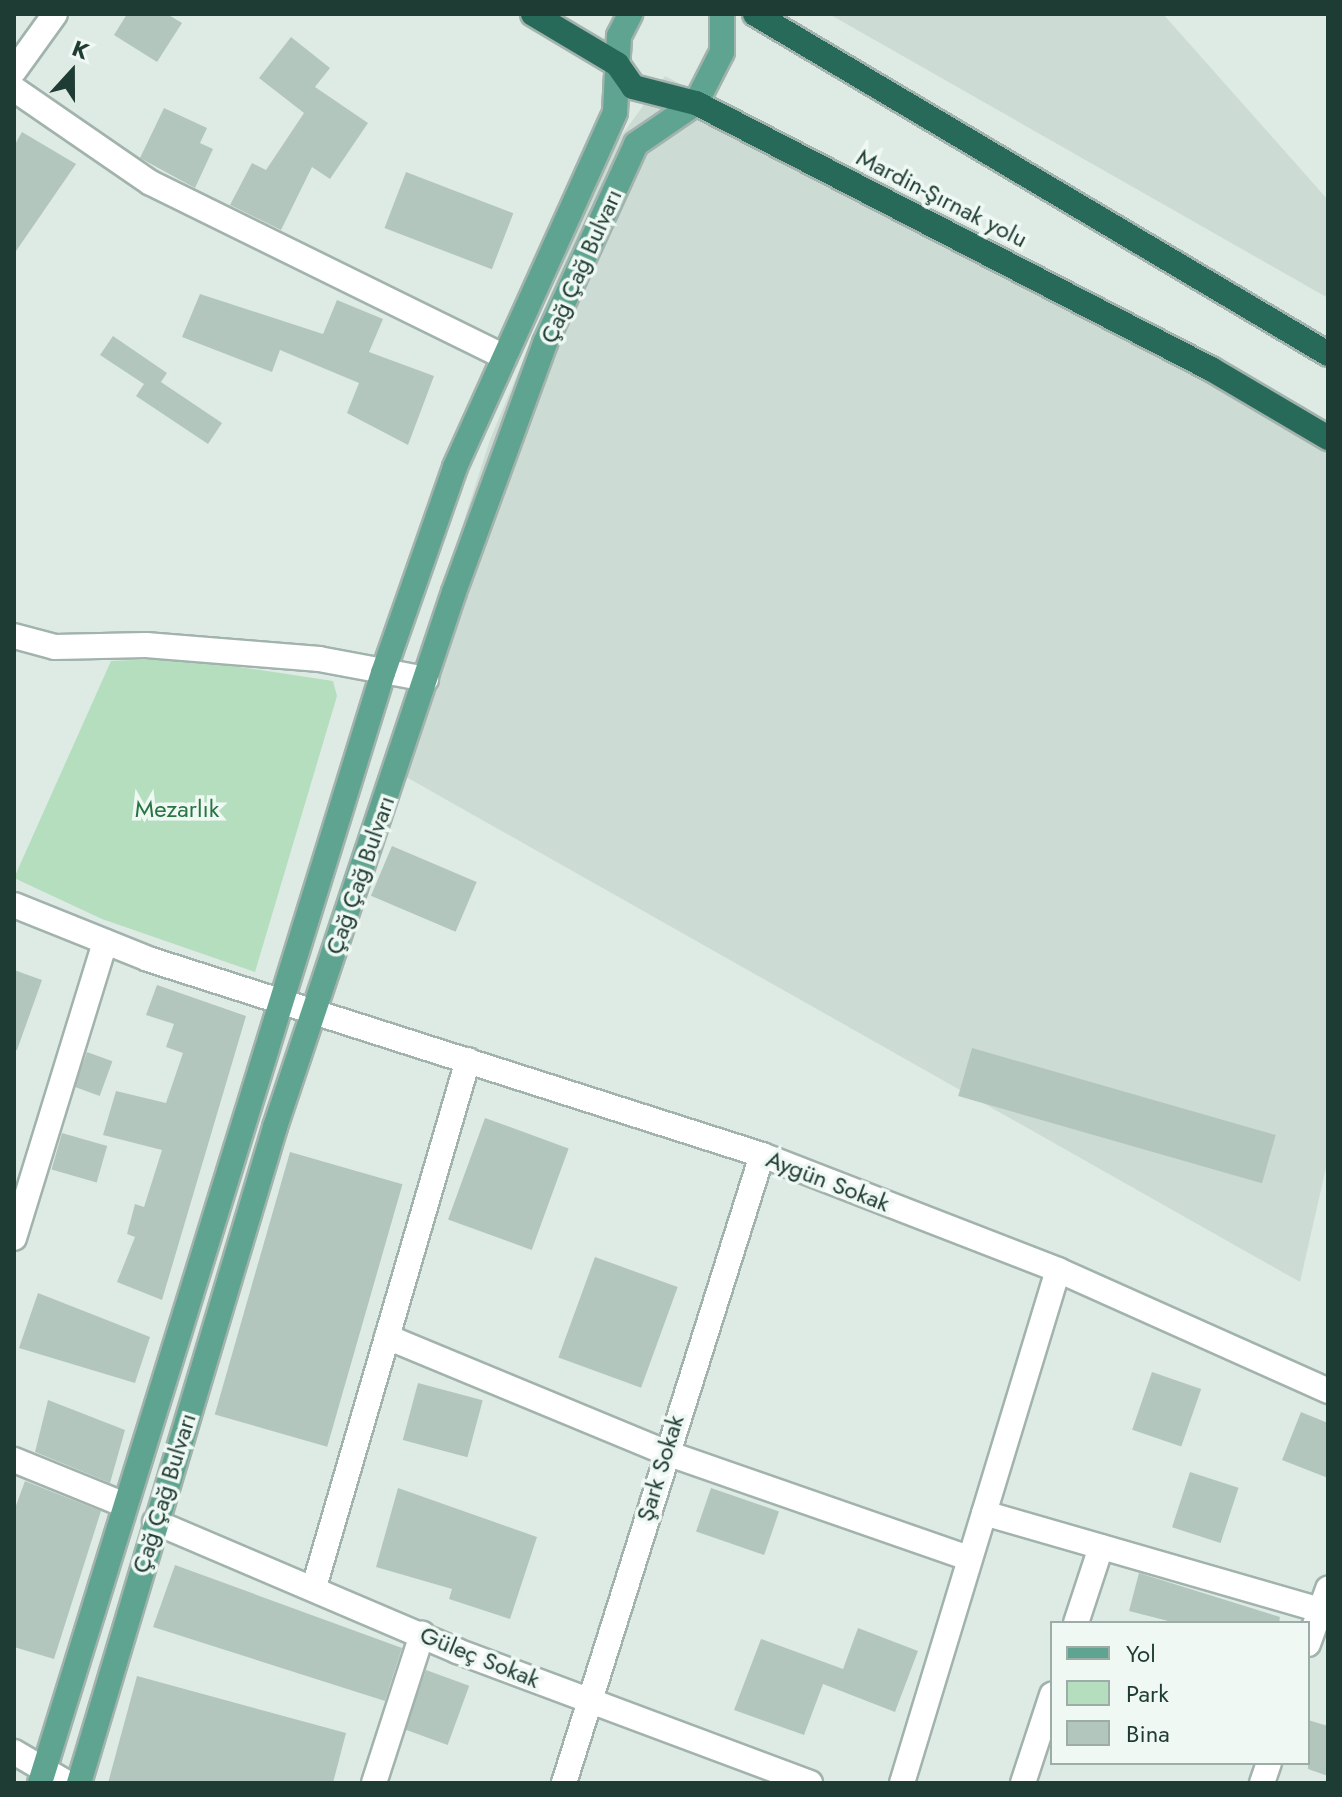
<!DOCTYPE html>
<html>
<head>
<meta charset="utf-8">
<style>
	body { margin:0 }
	#map { position:relative; width:1342px; height:1797px; overflow:hidden; background:#deebe5; font-family:Jost,sans-serif }
	div>[style] { position:absolute }
	.built>* { inset:0; background:#ccdbd4 }
	.green>* { inset:0; background:#b5debf }
	.building>* { inset:0; background:#b3c6be; transform-origin:0 0 }
	.roads { filter:drop-shadow(2px 0 #a1b3ac) drop-shadow(-2px 0 #a1b3ac) drop-shadow(0 2px #a1b3ac) drop-shadow(0 -2px #a1b3ac) }
	.minor>* { height:24px; margin:-12px; padding:0 12px; transform-origin:12px; border-radius:12px; background:#fff }
	.major>* { height:24px; margin:-12px; padding:0 12px; transform-origin:12px; border-radius:12px; background:#5fa490 }
	.highway>* { height:24px; margin:-12px; padding:0 12px; transform-origin:12px; border-radius:12px; background:#286a5a }
	span { translate:-50% -50%; white-space:nowrap; text-align:center; line-height:1.15; -webkit-text-stroke:7px #eff8f3; paint-order:stroke }
	.street-label { font-size:24px; color:#1e3c33 }
	.park-label { font-size:24px; color:#267542 }
	.frame { position:absolute; inset:0; border:16px solid #1e3c33; pointer-events:none }
	.legend { position:absolute; left:1050px; top:1621px; width:260px; height:144px; box-sizing:border-box; background:#eff8f3; border:2px solid #9bada6; margin:0; padding:10px 14px; list-style:none; font-size:24px; color:#1e3c33 }
	.legend li { display:flex; align-items:center; gap:16px; height:40px }
	.legend b { width:40px; border:2px solid #9bada6 }
	.north { position:absolute; left:32px; top:32px; width:80px; height:80px; -webkit-text-stroke:6px #eff8f3; paint-order:stroke; rotate:21deg; font-size:22px; font-weight:700; line-height:32px; text-align:center; color:#1e3c33 }
	.north::after { content:''; display:block; margin:auto; width:28px; height:36px; background:#1e3c33; clip-path:polygon(50% 0,100% 100%,50% 72%,0 100%) }
</style>
</head>
<body>
<div id="map">
	<div class="built">
		<div style="clip-path:polygon(829px 14px,1163px 14px,1328px 200px,1328px 298px)"></div>
		<div style="clip-path:polygon(665px 76px,1328px 425px,1328px 1159px,1300px 1282px,385px 765px,490px 440px,610px 151px)"></div>
	</div>
	<div class="green">
		<div style="clip-path:polygon(180px 658px,333px 681px,337px 696px,255px 972px,102px 919px,14px 878px,111px 661px)"></div>
	</div>
	<div class="building">
		<div style="clip-path:polygon(127px 14px,167px 14px,182px 23px,157px 62px,114px 35px)"></div>
		<div style="clip-path:polygon(291px 37px,330px 68px,315px 87px,368px 123px,330px 179px,312px 167px,281px 230px,230px 205px,252px 163px,266px 170px,304px 113px,259px 78px)"></div>
		<div style="clip-path:polygon(164px 108px,207px 128px,200px 143px,213px 149px,195px 188px,140px 158px)"></div>
		<div style="clip-path:polygon(22px 132px,76px 164px,14px 254px,14px 146px)"></div>
		<div style="left:406px;top:172px;width:115px;height:60px;rotate:21deg"></div>
		<div style="clip-path:polygon(200px 294px,323px 334px,337px 300px,383px 319px,369px 352px,434px 376px,408px 445px,347px 413px,359px 383px,280px 350px,272px 372px,182px 337px)"></div>
		<div style="clip-path:polygon(113px 336px,167px 373px,161px 382px,222px 423px,208px 444px,136px 396px,144px 384px,100px 355px)"></div>
		<div style="left:392px;top:846px;width:92px;height:54px;rotate:23deg"></div>
		<div style="clip-path:polygon(14px 970px,42px 980px,17px 1050px,14px 1050px)"></div>
		<div style="clip-path:polygon(157px 985px,246px 1016px,162px 1300px,117px 1282px,135px 1237px,127px 1234px,135px 1204px,144px 1207px,162px 1150px,103px 1135px,116px 1091px,166px 1103px,183px 1053px,166px 1047px,174px 1024px,146px 1015px)"></div>
		<div style="left:972px;top:1048px;width:316px;height:50px;rotate:16deg"></div>
		<div style="left:87px;top:1052px;width:27px;height:37px;rotate:20deg"></div>
		<div style="left:485px;top:1118px;width:89px;height:108px;rotate:20deg"></div>
		<div style="left:62px;top:1133px;width:47px;height:38px;rotate:16deg"></div>
		<div style="left:290px;top:1152px;width:117px;height:273px;rotate:16deg"></div>
		<div style="left:595px;top:1257px;width:88px;height:107px;rotate:20deg"></div>
		<div style="clip-path:polygon(38px 1293px,150px 1337px,135px 1383px,19px 1348px)"></div>
		<div style="left:1152px;top:1372px;width:52px;height:61px;rotate:19deg"></div>
		<div style="left:418px;top:1383px;width:67px;height:59px;rotate:15deg"></div>
		<div style="clip-path:polygon(48px 1400px,125px 1430px,110px 1483px,35px 1452px)"></div>
		<div style="clip-path:polygon(1301px 1412px,1328px 1423px,1328px 1478px,1282px 1460px)"></div>
		<div style="left:1190px;top:1472px;width:51px;height:58px;rotate:18deg"></div>
		<div style="clip-path:polygon(25px 1481px,101px 1511px,54px 1659px,14px 1647px,14px 1511px)"></div>
		<div style="clip-path:polygon(398px 1488px,537px 1537px,510px 1619px,449px 1599px,452px 1589px,376px 1567px)"></div>
		<div style="left:711px;top:1488px;width:72px;height:46px;rotate:19deg"></div>
		<div style="clip-path:polygon(175px 1565px,402px 1648px,385px 1701px,153px 1627px)"></div>
		<div style="clip-path:polygon(1139px 1573px,1280px 1617px,1279px 1623px,1176px 1623px,1129px 1611px)"></div>
		<div style="clip-path:polygon(858px 1628px,918px 1651px,895px 1712px,823px 1684px,804px 1735px,734px 1710px,761px 1639px,843px 1669px)"></div>
		<div style="left:426px;top:1670px;width:46px;height:63px;rotate:20deg"></div>
		<div style="clip-path:polygon(137px 1676px,346px 1733px,333px 1783px,108px 1783px)"></div>
		<div style="clip-path:polygon(1308px 1720px,1328px 1726px,1328px 1776px,1308px 1769px)"></div>
	</div>
	<div class="roads">
		<div class="minor">
			<div style="left:14px;top:71px;width:70px;rotate:-54.3deg"></div>
			<div style="left:14px;top:89px;width:166px;rotate:34.5deg"></div>
			<div style="left:151px;top:183px;width:394px;rotate:26.2deg"></div>
			<div style="left:14px;top:636px;width:42px;rotate:15deg"></div>
			<div style="left:55px;top:647px;width:91px;rotate:-1.3deg"></div>
			<div style="left:146px;top:645px;width:174px;rotate:4.6deg"></div>
			<div style="left:319px;top:659px;width:109px;rotate:10.6deg"></div>
			<div style="left:14px;top:905px;width:144px;rotate:21.9deg"></div>
			<div style="left:148px;top:959px;width:645px;rotate:17.7deg"></div>
			<div style="left:762px;top:1155px;width:318px;rotate:21.2deg"></div>
			<div style="left:1058px;top:1270px;width:296px;rotate:24.1deg"></div>
			<div style="left:14px;top:1238px;width:310px;rotate:-72.9deg"></div>
			<div style="left:387px;top:1337px;width:300px;rotate:22.5deg"></div>
			<div style="left:664px;top:1452px;width:322px;rotate:19.2deg"></div>
			<div style="left:14px;top:1460px;width:120px;rotate:22.1deg"></div>
			<div style="left:984px;top:1513px;width:350px;rotate:16.1deg"></div>
			<div style="left:155px;top:1522px;width:328px;rotate:23.1deg"></div>
			<div style="left:457px;top:1651px;width:377px;rotate:20.5deg"></div>
			<div style="left:314px;top:1587px;width:549px;rotate:-73.71deg"></div>
			<div style="left:1076px;top:1623px;width:80px;rotate:-71.8deg"></div>
			<div style="left:1308px;top:1644px;width:59px;rotate:-70deg"></div>
			<div style="left:14px;top:1752px;width:61px;rotate:30.3deg"></div>
			<div style="left:374px;top:1783px;width:157px;rotate:-72.1deg"></div>
			<div style="left:564px;top:1783px;width:658px;rotate:-72.5deg"></div>
			<div style="left:902px;top:1783px;width:536px;rotate:-73.09deg"></div>
			<div style="left:1023px;top:1783px;width:93px;rotate:-71.8deg"></div>
			<div style="left:1262px;top:1783px;width:21px;rotate:-71deg"></div>
		</div>
		<div class="major">
			<div style="left:40px;top:1783px;width:1162px;rotate:-72.83deg"></div>
			<div style="left:383px;top:673px;width:218px;rotate:-70.7deg"></div>
			<div style="left:455px;top:467px;width:389px;rotate:-65.7deg"></div>
			<div style="left:615px;top:112px;width:76px;rotate:-87deg"></div>
			<div style="left:619px;top:36px;width:25px;rotate:-63deg"></div>
			<div style="left:79px;top:1783px;width:685px;rotate:-73.36deg"></div>
			<div style="left:275px;top:1127px;width:564px;rotate:-71.5deg"></div>
			<div style="left:454px;top:592px;width:265px;rotate:-69.9deg"></div>
			<div style="left:545px;top:343px;width:219px;rotate:-65.4deg"></div>
			<div style="left:636px;top:144px;width:73px;rotate:-34.3deg"></div>
			<div style="left:696px;top:103px;width:57px;rotate:-63deg"></div>
			<div style="left:722px;top:52px;width:38px;rotate:-90deg"></div>
		</div>
		<div class="highway">
			<div style="left:533px;top:14px;width:98px;rotate:30.8deg"></div>
			<div style="left:617px;top:64px;width:28px;rotate:55deg"></div>
			<div style="left:633px;top:87px;width:65px;rotate:14.3deg"></div>
			<div style="left:696px;top:103px;width:580px;rotate:27.32deg"></div>
			<div style="left:1211px;top:369px;width:136px;rotate:30.5deg"></div>
			<div style="left:755px;top:14px;width:666px;rotate:30.68deg"></div>
		</div>
	</div>
	<div class="street-label">
		<span style="left:942px;top:198px;rotate:27deg">Mardin-Şırnak yolu</span>
		<span style="left:581px;top:266px;rotate:-66deg">Çağ Çağ Bulvarı</span>
		<span style="left:360px;top:875px;rotate:-71deg">Çağ Çağ Bulvarı</span>
		<span style="left:828px;top:1181px;rotate:21deg">Aygün Sokak</span>
		<span style="left:660px;top:1468px;rotate:-73deg">Şark Sokak</span>
		<span style="left:164px;top:1493px;rotate:-73deg">Çağ Çağ Bulvarı</span>
		<span style="left:480px;top:1657px;rotate:22deg">Güleç Sokak</span>
	</div>
	<div class="park-label">
		<span style="left:177px;top:809px">Mezarlık</span>
	</div>
	<div class="frame"></div>
	<ul class="legend">
	<li><b style="height:10px;background:#5fa490"></b>Yol</li>
	<li><b style="height:22px;background:#b5debf"></b>Park</li>
	<li><b style="height:22px;background:#b3c6be"></b>Bina</li>
	</ul>
	<div class="north">K</div>
</div>
</body>
</html>
